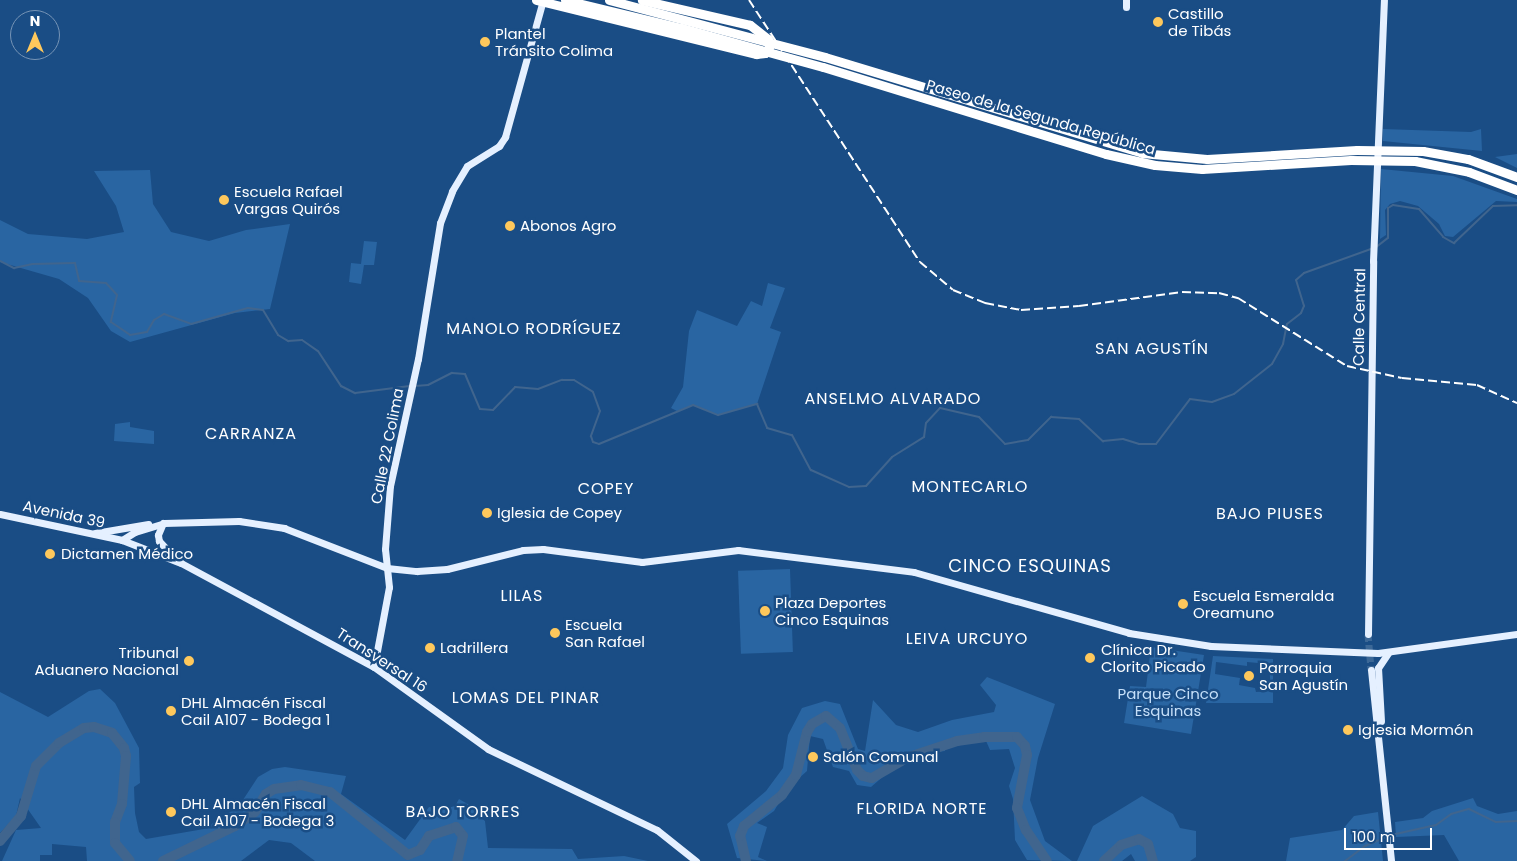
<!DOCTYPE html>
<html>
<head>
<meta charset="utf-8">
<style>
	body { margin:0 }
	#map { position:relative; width:1517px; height:861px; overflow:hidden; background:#1a4d85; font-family:Poppins,sans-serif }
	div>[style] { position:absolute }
	.green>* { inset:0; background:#2965a2; transform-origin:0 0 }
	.stream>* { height:2px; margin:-1px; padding:0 1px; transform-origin:1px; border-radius:1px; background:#40658e }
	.river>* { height:10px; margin:-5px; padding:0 5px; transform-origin:5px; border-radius:5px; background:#40658e }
	.major-tunnel>* { height:7px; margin-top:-3.5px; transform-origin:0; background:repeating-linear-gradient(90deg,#3c6897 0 7px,transparent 0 10.5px) }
	.major>* { height:7px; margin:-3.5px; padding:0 3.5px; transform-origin:3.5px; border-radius:3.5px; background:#e5f0ff }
	.highway>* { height:9px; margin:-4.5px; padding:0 4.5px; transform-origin:4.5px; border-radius:4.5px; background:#fff }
	.rail>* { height:2px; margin-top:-1px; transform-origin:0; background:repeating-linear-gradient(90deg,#fff 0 9px,transparent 0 13px) }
	.highway-bridge>* { height:9px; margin:-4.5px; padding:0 4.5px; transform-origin:4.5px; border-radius:4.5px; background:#fff }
	.dots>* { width:14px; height:14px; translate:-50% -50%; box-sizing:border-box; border:2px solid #1a4d85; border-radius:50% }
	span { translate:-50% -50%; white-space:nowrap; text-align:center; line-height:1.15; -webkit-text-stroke:5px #1a4d85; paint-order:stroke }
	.poi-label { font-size:15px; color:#fff }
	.left { translate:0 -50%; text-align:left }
	.right { translate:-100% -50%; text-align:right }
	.street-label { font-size:15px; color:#fff }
	.park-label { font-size:15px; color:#c5dff9 }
	.neighbourhood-label { font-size:16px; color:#fff; letter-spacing:1px }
	.quarter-label { font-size:18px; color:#fff; letter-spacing:1px }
	.north { position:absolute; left:10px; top:10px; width:50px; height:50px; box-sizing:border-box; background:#1a4d85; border:1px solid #7694b6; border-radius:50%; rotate:0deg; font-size:14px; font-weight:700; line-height:20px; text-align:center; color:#fff }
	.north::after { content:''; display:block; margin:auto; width:18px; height:22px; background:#fec85c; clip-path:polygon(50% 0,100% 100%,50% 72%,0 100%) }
	.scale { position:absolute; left:1344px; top:828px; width:88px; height:22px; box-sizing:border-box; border:2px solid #fff; border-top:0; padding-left:6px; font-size:15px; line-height:18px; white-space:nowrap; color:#fff; -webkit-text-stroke:4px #1a4d85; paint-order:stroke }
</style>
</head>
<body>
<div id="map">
	<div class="green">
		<div style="clip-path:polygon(1383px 129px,1471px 132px,1481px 129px,1482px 151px,1383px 141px)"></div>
		<div style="clip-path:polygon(1517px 154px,1517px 168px,1495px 157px)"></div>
		<div style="clip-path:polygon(1381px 169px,1453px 176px,1517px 199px,1517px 202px,1496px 201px,1453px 237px,1445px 236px,1439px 224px,1418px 206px,1400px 201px,1390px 204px,1385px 210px,1386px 235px,1380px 239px)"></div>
		<div style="clip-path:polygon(150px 170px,153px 204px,171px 232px,209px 241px,246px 230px,290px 224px,270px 309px,235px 313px,130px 342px,111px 331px,88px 298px,59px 279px,0 262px,0 220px,28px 234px,87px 239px,124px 232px,116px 206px,94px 171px)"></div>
		<div style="clip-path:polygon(364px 241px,377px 242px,374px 265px,364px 265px,361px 284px,349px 282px,351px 263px,361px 264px)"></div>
		<div style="clip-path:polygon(768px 283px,785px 288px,770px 328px,781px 332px,757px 404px,718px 415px,693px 405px,677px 411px,671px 408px,683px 387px,689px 331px,697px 310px,737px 326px,751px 301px,762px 306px)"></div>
		<div style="clip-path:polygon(130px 422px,130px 427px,154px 431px,154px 444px,114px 441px,115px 424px)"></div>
		<div style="left:790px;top:569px;width:83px;height:52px;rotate:88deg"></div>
		<div style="clip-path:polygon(1151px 647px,1204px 655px,1191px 734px,1124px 723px,1130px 686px,1146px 687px)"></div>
		<div style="clip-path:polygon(evenodd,1213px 656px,1273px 659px,1273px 703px,1206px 703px,1213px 656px,1216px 662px,1247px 666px,1247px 662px,1269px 664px,1271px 691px,1256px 692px,1255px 688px,1239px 685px,1240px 678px,1215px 674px,1216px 662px)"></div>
		<div style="clip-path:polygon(987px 677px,1055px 704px,1038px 758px,1030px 800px,1045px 841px,1072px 861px,1027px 860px,1015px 840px,1013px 799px,1009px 786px,1015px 768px,1009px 749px,990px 750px,983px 734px,970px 736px,960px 743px,946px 741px,945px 751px,908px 755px,871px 787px,857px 785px,849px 771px,833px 767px,823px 739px,810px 736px,807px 771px,788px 788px,774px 811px,757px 823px,767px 827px,758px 857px,767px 861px,737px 858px,727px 824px,766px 791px,783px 768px,788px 735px,802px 708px,825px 701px,840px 704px,858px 749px,865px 751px,873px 700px,896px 725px,918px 732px,952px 720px,994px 712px,996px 705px,980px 685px)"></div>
		<div style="clip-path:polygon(100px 689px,115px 703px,139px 748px,140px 783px,134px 787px,135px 813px,139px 832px,146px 839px,204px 829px,239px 806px,258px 777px,272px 769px,285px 767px,346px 776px,341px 794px,405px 840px,429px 807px,444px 809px,455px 806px,459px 799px,478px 810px,476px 814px,485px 821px,488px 848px,572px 849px,578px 859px,624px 856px,648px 861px,315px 861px,291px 843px,269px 840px,241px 861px,87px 861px,86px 847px,52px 844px,52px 855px,40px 855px,40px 861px,2px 861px,16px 830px,41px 828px,20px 798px,16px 816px,0 833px,0 692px,48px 717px,89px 691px)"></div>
		<div style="clip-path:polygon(1142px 796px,1173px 814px,1180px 828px,1196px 831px,1196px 857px,1190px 861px,1135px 861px,1131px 854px,1122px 861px,1077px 861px,1093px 826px)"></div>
		<div style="clip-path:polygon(1473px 798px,1477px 806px,1498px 814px,1517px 811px,1517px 861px,1459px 861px,1444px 835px,1396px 837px,1395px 822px,1423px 818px,1432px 811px)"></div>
		<div style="clip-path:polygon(1378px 812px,1383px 861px,1286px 861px,1290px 838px,1342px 830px,1354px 816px)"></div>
	</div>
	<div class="stream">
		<div style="left:1375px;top:248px;width:16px;rotate:-38deg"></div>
		<div style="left:1388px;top:238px;width:30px;rotate:-90deg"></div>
		<div style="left:1388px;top:208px;width:6px;rotate:-31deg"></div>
		<div style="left:1393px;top:205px;width:26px;rotate:9deg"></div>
		<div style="left:1419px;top:209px;width:37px;rotate:49deg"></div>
		<div style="left:1443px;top:237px;width:13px;rotate:29deg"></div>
		<div style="left:1454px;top:243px;width:54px;rotate:-43.5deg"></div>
		<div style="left:1493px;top:206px;width:24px;rotate:-2deg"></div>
		<div style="left:0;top:261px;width:16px;rotate:27deg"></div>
		<div style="left:14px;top:268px;width:19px;rotate:-12deg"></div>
		<div style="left:33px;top:264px;width:42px;rotate:-1.4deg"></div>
		<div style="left:75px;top:263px;width:18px;rotate:77deg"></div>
		<div style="left:79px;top:281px;width:27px;rotate:4deg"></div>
		<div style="left:106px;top:283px;width:16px;rotate:47deg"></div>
		<div style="left:117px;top:295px;width:28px;rotate:103deg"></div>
		<div style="left:111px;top:322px;width:23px;rotate:34deg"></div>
		<div style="left:130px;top:335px;width:17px;rotate:-10deg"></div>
		<div style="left:147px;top:332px;width:14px;rotate:-60deg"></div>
		<div style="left:154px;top:320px;width:12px;rotate:-31deg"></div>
		<div style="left:164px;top:314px;width:29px;rotate:20deg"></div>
		<div style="left:191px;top:324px;width:59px;rotate:-15.7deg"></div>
		<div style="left:248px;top:308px;width:15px;rotate:8deg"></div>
		<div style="left:263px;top:310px;width:29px;rotate:59deg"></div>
		<div style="left:278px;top:335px;width:12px;rotate:31deg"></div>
		<div style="left:288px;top:341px;width:14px;rotate:-4deg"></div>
		<div style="left:302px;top:340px;width:19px;rotate:35deg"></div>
		<div style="left:318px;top:351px;width:42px;rotate:56.7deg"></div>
		<div style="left:341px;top:386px;width:16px;rotate:27deg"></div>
		<div style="left:355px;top:393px;width:55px;rotate:-7.3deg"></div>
		<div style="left:415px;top:386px;width:13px;rotate:-4deg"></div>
		<div style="left:428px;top:385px;width:27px;rotate:-27deg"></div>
		<div style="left:452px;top:373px;width:13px;rotate:4deg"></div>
		<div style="left:465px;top:374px;width:38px;rotate:67deg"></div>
		<div style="left:480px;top:409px;width:13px;rotate:4deg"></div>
		<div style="left:493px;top:410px;width:32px;rotate:-46deg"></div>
		<div style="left:515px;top:387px;width:23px;rotate:5deg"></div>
		<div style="left:538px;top:389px;width:26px;rotate:-21deg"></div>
		<div style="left:562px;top:380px;width:12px"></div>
		<div style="left:574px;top:380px;width:22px;rotate:32deg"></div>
		<div style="left:593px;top:392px;width:20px;rotate:70deg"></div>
		<div style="left:600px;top:411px;width:27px;rotate:110deg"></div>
		<div style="left:591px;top:436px;width:6px;rotate:72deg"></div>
		<div style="left:593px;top:442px;width:6px;rotate:18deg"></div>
		<div style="left:599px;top:444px;width:102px;rotate:-22.5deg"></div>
		<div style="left:693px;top:405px;width:27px;rotate:22deg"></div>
		<div style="left:718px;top:415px;width:41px;rotate:-15.8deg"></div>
		<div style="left:757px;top:404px;width:26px;rotate:67deg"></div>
		<div style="left:767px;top:428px;width:26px;rotate:16deg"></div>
		<div style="left:792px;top:435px;width:40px;rotate:62deg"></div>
		<div style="left:811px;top:470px;width:42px;rotate:24.1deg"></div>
		<div style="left:849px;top:487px;width:17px;rotate:-3deg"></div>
		<div style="left:866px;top:486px;width:39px;rotate:-48deg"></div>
		<div style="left:892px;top:457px;width:38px;rotate:-32deg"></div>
		<div style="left:924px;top:437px;width:14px;rotate:-82deg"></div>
		<div style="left:926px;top:423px;width:21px;rotate:-47deg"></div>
		<div style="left:940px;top:408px;width:40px;rotate:13deg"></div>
		<div style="left:979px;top:417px;width:37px;rotate:46deg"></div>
		<div style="left:1005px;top:444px;width:23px;rotate:-10deg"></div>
		<div style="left:1028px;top:440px;width:33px;rotate:-45deg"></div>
		<div style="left:1051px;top:417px;width:28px;rotate:4deg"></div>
		<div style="left:1079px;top:419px;width:33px;rotate:43deg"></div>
		<div style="left:1103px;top:441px;width:20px;rotate:-6deg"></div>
		<div style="left:1123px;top:439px;width:17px;rotate:17deg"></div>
		<div style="left:1139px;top:444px;width:17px"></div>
		<div style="left:1156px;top:444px;width:56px;rotate:-52.9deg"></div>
		<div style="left:1190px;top:399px;width:22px;rotate:8deg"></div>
		<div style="left:1212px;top:402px;width:23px;rotate:-20deg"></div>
		<div style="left:1234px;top:394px;width:48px;rotate:-38.3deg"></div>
		<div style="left:1272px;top:364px;width:23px;rotate:-61deg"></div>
		<div style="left:1283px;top:344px;width:20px;rotate:-79deg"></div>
		<div style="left:1287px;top:324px;width:18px;rotate:-38deg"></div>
		<div style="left:1301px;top:313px;width:8px;rotate:-67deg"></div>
		<div style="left:1304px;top:306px;width:27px;rotate:-107deg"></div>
		<div style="left:1296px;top:280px;width:11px;rotate:-41deg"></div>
		<div style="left:1304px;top:273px;width:71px;rotate:-19.7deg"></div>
		<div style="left:1391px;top:835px;width:46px;rotate:-12.5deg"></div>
		<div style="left:1436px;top:825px;width:19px;rotate:-36deg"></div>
		<div style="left:1451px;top:814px;width:19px;rotate:-16deg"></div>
		<div style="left:1469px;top:809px;width:30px;rotate:26deg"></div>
		<div style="left:1496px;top:822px;width:21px;rotate:-3deg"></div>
		<div style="left:1345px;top:861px;width:25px;rotate:-37deg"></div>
		<div style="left:1365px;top:846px;width:23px;rotate:-23deg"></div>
	</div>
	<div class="river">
		<div style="left:0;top:841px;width:33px;rotate:-50deg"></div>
		<div style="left:21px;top:816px;width:52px;rotate:-73.3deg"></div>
		<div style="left:36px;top:766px;width:33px;rotate:-45deg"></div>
		<div style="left:59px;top:743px;width:29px;rotate:-31deg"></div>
		<div style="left:84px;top:728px;width:10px;rotate:-6deg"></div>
		<div style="left:94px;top:727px;width:19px;rotate:18deg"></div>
		<div style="left:112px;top:733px;width:19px;rotate:51deg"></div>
		<div style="left:124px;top:748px;width:8px;rotate:76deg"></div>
		<div style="left:126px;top:756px;width:48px;rotate:94.8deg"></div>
		<div style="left:122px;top:804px;width:19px;rotate:111deg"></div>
		<div style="left:115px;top:822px;width:21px;rotate:90deg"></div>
		<div style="left:115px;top:843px;width:23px;rotate:50deg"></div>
		<div style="left:163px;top:861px;width:80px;rotate:-25.9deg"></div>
		<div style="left:235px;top:826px;width:24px;rotate:-35deg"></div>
		<div style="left:255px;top:812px;width:21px;rotate:-59deg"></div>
		<div style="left:266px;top:794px;width:9px;rotate:-32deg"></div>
		<div style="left:274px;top:789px;width:27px;rotate:-8deg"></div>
		<div style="left:301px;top:785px;width:30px;rotate:14deg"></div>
		<div style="left:330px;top:792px;width:100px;rotate:38.9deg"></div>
		<div style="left:408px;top:855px;width:13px;rotate:-23deg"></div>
		<div style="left:420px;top:850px;width:17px;rotate:-57deg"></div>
		<div style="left:429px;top:836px;width:28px;rotate:-18deg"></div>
		<div style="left:456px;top:827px;width:11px;rotate:52deg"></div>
		<div style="left:463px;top:836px;width:26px;rotate:103deg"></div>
		<div style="left:746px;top:861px;width:26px;rotate:-103deg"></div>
		<div style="left:740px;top:836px;width:11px;rotate:-68deg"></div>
		<div style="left:744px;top:826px;width:49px;rotate:-39.2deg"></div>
		<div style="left:782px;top:795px;width:24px;rotate:-55deg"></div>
		<div style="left:796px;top:775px;width:44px;rotate:-75.7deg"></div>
		<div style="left:807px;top:732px;width:9px;rotate:-58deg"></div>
		<div style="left:812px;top:724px;width:16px;rotate:-30deg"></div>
		<div style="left:826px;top:716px;width:18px;rotate:41deg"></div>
		<div style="left:840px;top:728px;width:45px;rotate:68deg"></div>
		<div style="left:857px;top:770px;width:8px;rotate:45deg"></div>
		<div style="left:863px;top:776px;width:9px;rotate:13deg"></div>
		<div style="left:872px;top:778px;width:39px;rotate:-30deg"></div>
		<div style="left:906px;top:758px;width:54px;rotate:-18.4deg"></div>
		<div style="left:957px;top:741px;width:27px;rotate:-8deg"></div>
		<div style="left:984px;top:737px;width:33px"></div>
		<div style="left:1017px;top:737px;width:12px;rotate:48deg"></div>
		<div style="left:1025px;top:746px;width:9px;rotate:77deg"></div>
		<div style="left:1027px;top:755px;width:54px;rotate:100.7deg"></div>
		<div style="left:1017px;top:808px;width:24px;rotate:68deg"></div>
		<div style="left:1026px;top:830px;width:37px;rotate:56deg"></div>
		<div style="left:1104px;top:861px;width:23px;rotate:-43deg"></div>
		<div style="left:1121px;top:845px;width:19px;rotate:-18deg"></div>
		<div style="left:1139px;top:839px;width:10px;rotate:29deg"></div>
		<div style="left:1148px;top:844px;width:18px;rotate:74deg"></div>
	</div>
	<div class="major-tunnel">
		<div style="left:1368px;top:634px;width:36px;rotate:85deg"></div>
	</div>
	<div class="major">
		<div style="left:1126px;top:0;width:7px;rotate:90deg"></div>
		<div style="left:0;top:514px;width:125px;rotate:12deg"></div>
		<div style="left:122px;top:540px;width:63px;rotate:21.3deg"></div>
		<div style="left:181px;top:563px;width:219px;rotate:28.3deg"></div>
		<div style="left:374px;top:667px;width:140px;rotate:35.7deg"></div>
		<div style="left:488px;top:749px;width:187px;rotate:25.6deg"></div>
		<div style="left:657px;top:830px;width:50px;rotate:38.5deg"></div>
		<div style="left:163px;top:523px;width:13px;rotate:113deg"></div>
		<div style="left:158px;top:535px;width:6px;rotate:81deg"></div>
		<div style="left:159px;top:541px;width:22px;rotate:47deg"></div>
		<div style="left:95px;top:533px;width:54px;rotate:-9.6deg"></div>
		<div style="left:122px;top:540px;width:15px;rotate:-32deg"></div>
		<div style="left:135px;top:532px;width:30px;rotate:-17deg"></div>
		<div style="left:164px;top:523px;width:75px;rotate:-1.5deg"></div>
		<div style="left:239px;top:521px;width:46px;rotate:8.8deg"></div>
		<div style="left:284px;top:528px;width:110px;rotate:21.2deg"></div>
		<div style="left:387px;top:568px;width:30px;rotate:6deg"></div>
		<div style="left:417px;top:571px;width:30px;rotate:-4deg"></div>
		<div style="left:447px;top:569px;width:78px;rotate:-14deg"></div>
		<div style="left:523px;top:550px;width:20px;rotate:-3deg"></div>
		<div style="left:543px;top:549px;width:100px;rotate:7.5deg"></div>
		<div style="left:642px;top:562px;width:97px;rotate:-7.1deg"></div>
		<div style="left:738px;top:550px;width:177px;rotate:7.1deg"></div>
		<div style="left:914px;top:572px;width:223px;rotate:15.8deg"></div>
		<div style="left:1129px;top:633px;width:83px;rotate:9deg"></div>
		<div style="left:1211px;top:646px;width:167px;rotate:2.4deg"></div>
		<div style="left:1378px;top:653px;width:140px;rotate:-7.8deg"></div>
		<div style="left:1368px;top:634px;width:373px;rotate:-89.2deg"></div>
		<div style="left:1373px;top:261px;width:261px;rotate:-87.6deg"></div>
		<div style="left:374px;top:667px;width:81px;rotate:-79.4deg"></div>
		<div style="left:389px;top:587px;width:38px;rotate:-96deg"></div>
		<div style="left:385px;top:549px;width:63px;rotate:-85.5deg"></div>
		<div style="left:390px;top:486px;width:130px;rotate:-77.6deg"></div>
		<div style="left:418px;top:359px;width:138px;rotate:-80.8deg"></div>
		<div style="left:440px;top:223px;width:34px;rotate:-69deg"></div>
		<div style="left:452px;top:191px;width:29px;rotate:-59deg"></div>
		<div style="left:467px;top:166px;width:38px;rotate:-32deg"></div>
		<div style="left:499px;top:146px;width:11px;rotate:-56deg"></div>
		<div style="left:505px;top:137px;width:142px;rotate:-74.5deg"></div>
		<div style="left:1371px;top:670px;width:192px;rotate:84deg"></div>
		<div style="left:1381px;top:721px;width:53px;rotate:-93.2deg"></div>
		<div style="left:1378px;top:668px;width:18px;rotate:-56deg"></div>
	</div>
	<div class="highway">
		<div style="left:536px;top:0;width:227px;rotate:13.8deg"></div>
		<div style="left:756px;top:54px;width:9px;rotate:-6deg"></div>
		<div style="left:765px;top:53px;width:7px;rotate:-56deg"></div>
		<div style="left:769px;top:47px;width:8px;rotate:-97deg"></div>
		<div style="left:768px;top:39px;width:23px;rotate:-142deg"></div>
		<div style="left:750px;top:25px;width:111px;rotate:-167deg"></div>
		<div style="left:565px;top:0;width:120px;rotate:13.5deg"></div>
	</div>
	<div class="rail">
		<div style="left:749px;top:0;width:313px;rotate:56.9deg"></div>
		<div style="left:920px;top:262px;width:43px;rotate:40.3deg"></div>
		<div style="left:953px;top:290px;width:35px;rotate:22deg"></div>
		<div style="left:985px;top:303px;width:37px;rotate:11deg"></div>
		<div style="left:1021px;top:310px;width:58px;rotate:-3.9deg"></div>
		<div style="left:1079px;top:306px;width:104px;rotate:-7.7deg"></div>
		<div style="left:1182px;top:292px;width:37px;rotate:2deg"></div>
		<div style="left:1219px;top:293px;width:20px;rotate:15deg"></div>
		<div style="left:1238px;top:298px;width:128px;rotate:32deg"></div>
		<div style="left:1347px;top:366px;width:56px;rotate:12.3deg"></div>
		<div style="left:1402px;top:378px;width:75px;rotate:5.3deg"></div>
		<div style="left:1477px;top:385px;width:44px;rotate:24.2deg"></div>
	</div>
	<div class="highway-bridge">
		<div style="left:609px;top:0;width:223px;rotate:14.8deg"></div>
		<div style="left:825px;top:57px;width:331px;rotate:16.8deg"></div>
		<div style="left:1142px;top:153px;width:65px;rotate:5.3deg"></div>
		<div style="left:1207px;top:159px;width:150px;rotate:-3.4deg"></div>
		<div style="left:1357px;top:150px;width:66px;rotate:0.9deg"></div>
		<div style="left:1423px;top:151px;width:46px;rotate:10.1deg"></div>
		<div style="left:1468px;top:159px;width:52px;rotate:20.2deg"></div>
		<div style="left:682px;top:28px;width:146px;rotate:15.5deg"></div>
		<div style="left:823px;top:67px;width:296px;rotate:17.1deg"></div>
		<div style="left:1106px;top:154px;width:50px;rotate:12.7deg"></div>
		<div style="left:1155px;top:165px;width:47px;rotate:4.9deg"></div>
		<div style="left:1202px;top:169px;width:149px;rotate:-3.5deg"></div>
		<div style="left:1351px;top:160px;width:64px;rotate:0.9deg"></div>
		<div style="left:1415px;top:161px;width:55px;rotate:11.5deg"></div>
		<div style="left:1469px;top:172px;width:51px;rotate:20.6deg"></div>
	</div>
	<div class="dots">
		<div style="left:1158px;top:22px;background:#fec85c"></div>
		<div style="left:485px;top:42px;background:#fec85c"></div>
		<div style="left:224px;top:200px;background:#fec85c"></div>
		<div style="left:510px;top:226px;background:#fec85c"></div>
		<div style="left:487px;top:513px;background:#fec85c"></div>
		<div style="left:50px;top:554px;background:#fec85c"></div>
		<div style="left:1183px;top:604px;background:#fec85c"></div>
		<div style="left:765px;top:611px;background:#fec85c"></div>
		<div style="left:555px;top:633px;background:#fec85c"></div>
		<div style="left:430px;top:648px;background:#fec85c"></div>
		<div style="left:1090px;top:658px;background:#fec85c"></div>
		<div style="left:189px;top:661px;background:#fec85c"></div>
		<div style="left:1249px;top:676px;background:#fec85c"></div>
		<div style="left:171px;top:711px;background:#fec85c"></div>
		<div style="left:1348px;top:730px;background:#fec85c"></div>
		<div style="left:813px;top:757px;background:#fec85c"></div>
		<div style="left:171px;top:812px;background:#fec85c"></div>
	</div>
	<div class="poi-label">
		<span class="left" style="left:1168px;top:22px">Castillo<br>de Tibás</span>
		<span class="left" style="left:495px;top:42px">Plantel<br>Tránsito Colima</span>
		<span class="left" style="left:234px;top:200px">Escuela Rafael<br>Vargas Quirós</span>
		<span class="left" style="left:520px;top:226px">Abonos Agro</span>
		<span class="left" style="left:497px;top:513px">Iglesia de Copey</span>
		<span class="left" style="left:61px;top:554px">Dictamen Médico</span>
		<span class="left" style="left:1193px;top:604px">Escuela Esmeralda<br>Oreamuno</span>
		<span class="left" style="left:775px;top:611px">Plaza Deportes<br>Cinco Esquinas</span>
		<span class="left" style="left:565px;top:633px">Escuela<br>San Rafael</span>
		<span class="left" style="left:440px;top:648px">Ladrillera</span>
		<span class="left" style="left:1101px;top:658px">Clínica Dr.<br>Clorito Picado</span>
		<span class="right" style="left:179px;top:661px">Tribunal<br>Aduanero Nacional</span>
		<span class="left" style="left:1259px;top:676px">Parroquia<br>San Agustín</span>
		<span class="left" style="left:181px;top:711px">DHL Almacén Fiscal<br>Cail A107 - Bodega 1</span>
		<span class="left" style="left:1358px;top:730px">Iglesia Mormón</span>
		<span class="left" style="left:823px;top:757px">Salón Comunal</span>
		<span class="left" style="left:181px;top:812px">DHL Almacén Fiscal<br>Cail A107 - Bodega 3</span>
	</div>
	<div class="street-label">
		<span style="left:1041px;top:117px;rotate:16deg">Paseo de la Segunda República</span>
		<span style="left:1359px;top:317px;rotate:-89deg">Calle Central</span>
		<span style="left:387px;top:446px;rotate:-79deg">Calle 22 Colima</span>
		<span style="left:64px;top:514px;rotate:12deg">Avenida 39</span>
		<span style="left:382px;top:660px;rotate:33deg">Transversal 16</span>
	</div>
	<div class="park-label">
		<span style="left:1168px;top:702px">Parque Cinco<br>Esquinas</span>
	</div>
	<div class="neighbourhood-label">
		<span style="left:534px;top:329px">MANOLO RODRÍGUEZ</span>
		<span style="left:1152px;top:349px">SAN AGUSTÍN</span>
		<span style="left:893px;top:399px">ANSELMO ALVARADO</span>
		<span style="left:251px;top:434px">CARRANZA</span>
		<span style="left:970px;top:487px">MONTECARLO</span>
		<span style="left:606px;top:489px">COPEY</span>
		<span style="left:1270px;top:514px">BAJO PIUSES</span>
		<span style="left:522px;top:596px">LILAS</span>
		<span style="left:967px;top:639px">LEIVA URCUYO</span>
		<span style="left:526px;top:698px">LOMAS DEL PINAR</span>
		<span style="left:922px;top:809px">FLORIDA NORTE</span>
		<span style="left:463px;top:812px">BAJO TORRES</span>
	</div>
	<div class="quarter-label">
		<span style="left:1030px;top:566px">CINCO ESQUINAS</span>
	</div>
	<div class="north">N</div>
	<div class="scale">100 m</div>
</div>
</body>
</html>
